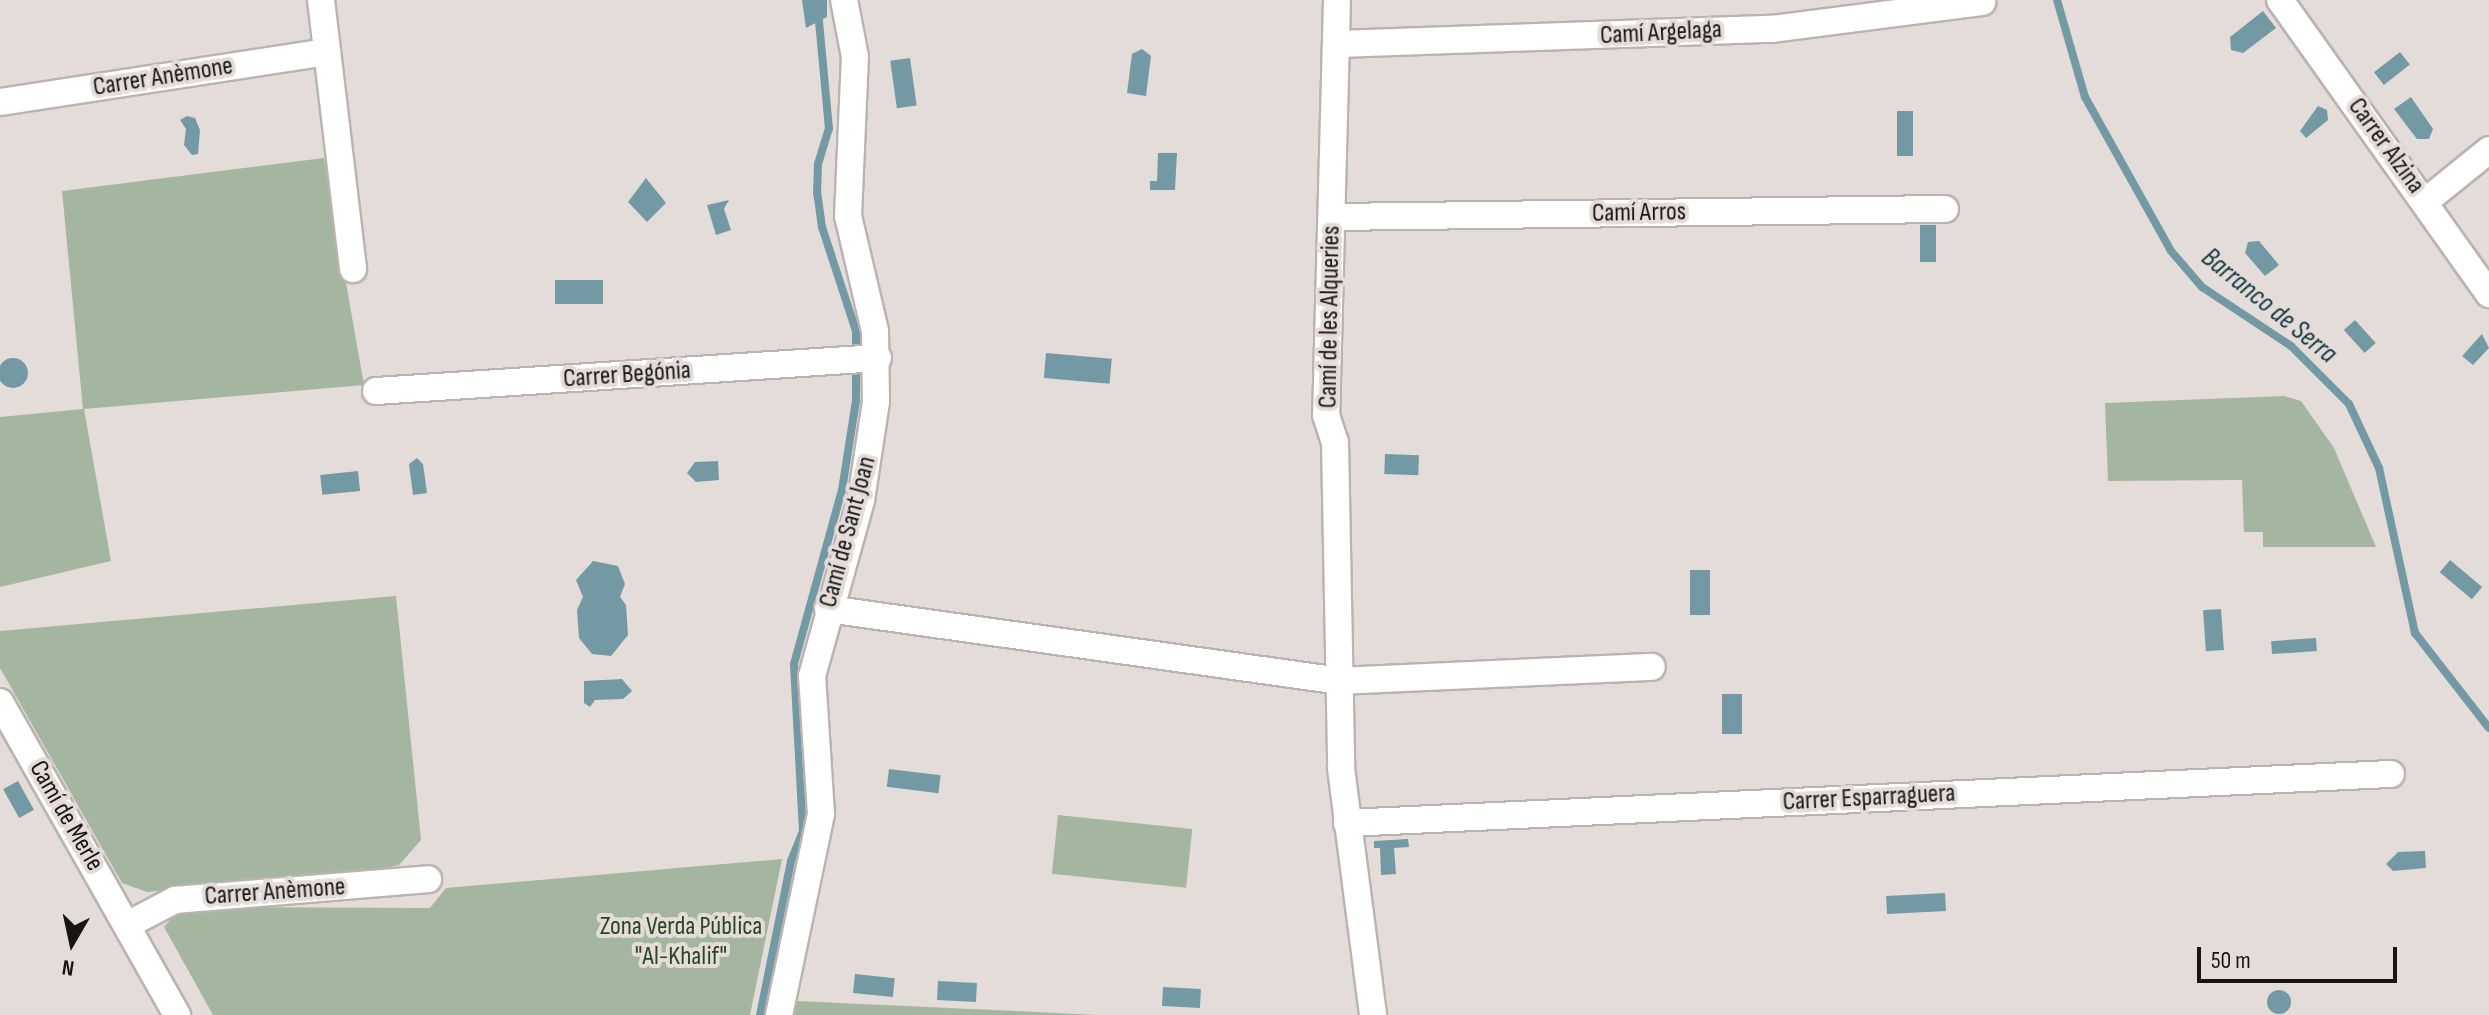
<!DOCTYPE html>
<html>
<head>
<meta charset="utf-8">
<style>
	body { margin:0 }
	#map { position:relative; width:2489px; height:1015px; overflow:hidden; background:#e4dcd8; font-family:"Sofia Sans Condensed",sans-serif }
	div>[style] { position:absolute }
	.green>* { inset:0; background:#a4b69f; transform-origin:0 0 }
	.water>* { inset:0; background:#739aa4; transform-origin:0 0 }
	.round { border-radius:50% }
	.stream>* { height:8px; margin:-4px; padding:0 4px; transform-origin:4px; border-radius:4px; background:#739aa4 }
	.roads { filter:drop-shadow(2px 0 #bbb3af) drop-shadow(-2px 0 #bbb3af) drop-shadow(0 2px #bbb3af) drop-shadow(0 -2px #bbb3af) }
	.street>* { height:26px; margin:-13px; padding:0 13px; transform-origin:13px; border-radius:13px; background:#fff }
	span { translate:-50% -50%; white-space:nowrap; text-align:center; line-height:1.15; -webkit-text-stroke:8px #e4dcd8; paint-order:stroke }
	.street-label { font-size:26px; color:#171513 }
	.park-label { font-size:26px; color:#28471e }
	.water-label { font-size:28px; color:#123841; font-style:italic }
	.north { position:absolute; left:32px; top:903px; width:80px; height:80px; -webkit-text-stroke:6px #e4dcd8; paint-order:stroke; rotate:189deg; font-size:22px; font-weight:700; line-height:32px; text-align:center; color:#171513 }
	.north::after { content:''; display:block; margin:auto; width:28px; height:36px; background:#171513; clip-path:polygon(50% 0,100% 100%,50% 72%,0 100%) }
	.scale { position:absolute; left:2197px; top:947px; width:200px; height:36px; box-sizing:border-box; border:4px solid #171513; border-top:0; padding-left:10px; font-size:24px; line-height:28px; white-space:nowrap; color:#171513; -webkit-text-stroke:6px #e4dcd8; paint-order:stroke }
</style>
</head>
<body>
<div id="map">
	<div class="green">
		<div style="clip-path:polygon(324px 158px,364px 385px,84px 409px,111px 561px,0 587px,0 417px,83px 409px,62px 191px)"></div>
		<div style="clip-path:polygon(2284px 396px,2301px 401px,2334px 448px,2376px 547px,2263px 547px,2263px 532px,2244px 532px,2242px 480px,2108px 481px,2105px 403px)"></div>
		<div style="clip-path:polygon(396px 596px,421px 840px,399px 865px,373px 871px,147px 892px,122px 883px,0 668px,0 631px)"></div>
		<div style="left:1058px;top:815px;width:135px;height:59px;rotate:6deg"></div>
		<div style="clip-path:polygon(782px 859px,750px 1015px,213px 1015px,164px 927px,177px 912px,191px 907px,430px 908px,446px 888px)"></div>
		<div style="clip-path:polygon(796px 1001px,1015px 1011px,1097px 1015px,793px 1015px)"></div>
	</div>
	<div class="water">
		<div style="clip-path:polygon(802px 0,827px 0,827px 17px,806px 28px)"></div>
		<div style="clip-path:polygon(2263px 11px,2276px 28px,2243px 53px,2231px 50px,2230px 37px)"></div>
		<div style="clip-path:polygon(1142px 49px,1151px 56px,1146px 96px,1127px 93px,1132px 54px)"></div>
		<div style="left:2400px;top:52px;width:16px;height:33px;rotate:52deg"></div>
		<div style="left:910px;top:58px;width:48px;height:20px;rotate:82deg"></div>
		<div style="clip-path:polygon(2411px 97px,2433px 129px,2429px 139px,2417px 139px,2394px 109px)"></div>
		<div style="clip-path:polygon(2318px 106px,2327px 110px,2328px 120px,2306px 138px,2300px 131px)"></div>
		<div style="left:1897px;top:111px;width:16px;height:45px"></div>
		<div style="clip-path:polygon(187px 116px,195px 118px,200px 130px,198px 154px,192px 155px,184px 145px,186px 129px,180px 120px)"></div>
		<div style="clip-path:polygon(1158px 153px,1177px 153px,1175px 190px,1150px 190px,1150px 181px,1157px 181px)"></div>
		<div style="clip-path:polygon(646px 178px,666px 203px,647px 222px,628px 202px)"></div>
		<div style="clip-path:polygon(729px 200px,724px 209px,731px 230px,716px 235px,707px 205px)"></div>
		<div style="left:1920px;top:225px;width:16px;height:37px"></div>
		<div style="clip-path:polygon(2259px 241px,2279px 265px,2265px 276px,2245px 253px,2248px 242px)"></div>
		<div style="left:603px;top:280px;width:24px;height:48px;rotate:90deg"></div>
		<div style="left:2355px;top:320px;width:31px;height:15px;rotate:48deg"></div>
		<div style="clip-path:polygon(2482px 334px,2489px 348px,2473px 365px,2462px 356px)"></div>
		<div style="left:1046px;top:353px;width:66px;height:25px;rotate:5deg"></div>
		<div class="round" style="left:-2px;top:358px;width:30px;height:30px"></div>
		<div style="left:1385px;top:454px;width:34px;height:20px;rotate:2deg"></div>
		<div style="clip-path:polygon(417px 458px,423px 464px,427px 493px,413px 495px,409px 464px)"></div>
		<div style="clip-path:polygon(718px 461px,719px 480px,696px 482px,687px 473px,695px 462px)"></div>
		<div style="left:358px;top:471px;width:20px;height:38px;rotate:84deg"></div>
		<div style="left:2450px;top:560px;width:42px;height:16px;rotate:40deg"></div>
		<div style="clip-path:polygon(593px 561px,618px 566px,625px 584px,620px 597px,626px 605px,628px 635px,611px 656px,592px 654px,579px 638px,577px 610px,583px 597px,576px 580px)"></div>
		<div style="left:1690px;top:570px;width:20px;height:45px"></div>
		<div style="left:2221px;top:609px;width:41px;height:18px;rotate:86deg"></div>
		<div style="left:2316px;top:638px;width:13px;height:45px;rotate:86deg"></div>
		<div style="clip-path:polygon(622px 679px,632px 691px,623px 699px,595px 700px,590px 707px,584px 703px,584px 681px)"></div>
		<div style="left:1722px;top:694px;width:20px;height:40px"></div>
		<div style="left:889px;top:769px;width:52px;height:18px;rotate:7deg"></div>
		<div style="left:18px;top:781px;width:33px;height:17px;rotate:61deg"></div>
		<div style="clip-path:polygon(1408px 839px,1409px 847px,1394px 848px,1396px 874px,1381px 875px,1380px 848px,1374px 848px,1374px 841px)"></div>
		<div style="clip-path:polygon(2425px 851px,2426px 868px,2393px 871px,2386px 864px,2398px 852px)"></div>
		<div style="left:1945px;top:893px;width:18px;height:59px;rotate:87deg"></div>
		<div style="left:855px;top:974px;width:40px;height:19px;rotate:6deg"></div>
		<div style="left:938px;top:981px;width:39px;height:19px;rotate:3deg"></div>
		<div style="left:1163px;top:987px;width:38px;height:19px;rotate:3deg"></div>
		<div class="round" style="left:2267px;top:990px;width:24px;height:24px"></div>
	</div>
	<div class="stream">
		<div style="left:2057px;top:0;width:101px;rotate:73.9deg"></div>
		<div style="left:2085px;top:97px;width:176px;rotate:60.8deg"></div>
		<div style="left:2171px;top:251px;width:48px;rotate:49.3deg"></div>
		<div style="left:2202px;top:287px;width:107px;rotate:33.5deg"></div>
		<div style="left:2291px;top:346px;width:82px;rotate:45deg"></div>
		<div style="left:2349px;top:404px;width:71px;rotate:64.9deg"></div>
		<div style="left:2379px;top:468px;width:169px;rotate:77.7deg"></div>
		<div style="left:2415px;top:633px;width:120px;rotate:52.1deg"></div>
		<div style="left:760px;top:1015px;width:157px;rotate:-78.6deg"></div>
		<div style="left:791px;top:861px;width:32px;rotate:-68deg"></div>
		<div style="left:803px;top:831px;width:167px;rotate:-93.1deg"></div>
		<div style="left:794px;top:664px;width:180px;rotate:-74.6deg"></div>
		<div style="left:842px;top:490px;width:90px;rotate:-81.1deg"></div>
		<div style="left:856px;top:401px;width:70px;rotate:-90deg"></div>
		<div style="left:856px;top:331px;width:109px;rotate:-108.1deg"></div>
		<div style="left:822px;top:227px;width:34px;rotate:-98deg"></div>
		<div style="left:817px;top:193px;width:29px;rotate:-88deg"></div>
		<div style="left:818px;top:164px;width:37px;rotate:-73deg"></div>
		<div style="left:829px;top:129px;width:130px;rotate:-95.3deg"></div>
	</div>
	<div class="roads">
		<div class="street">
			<div style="left:321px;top:0;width:271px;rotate:83.2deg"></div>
			<div style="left:1337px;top:0;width:415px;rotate:91.5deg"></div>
			<div style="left:1326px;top:415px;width:28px;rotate:72deg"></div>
			<div style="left:1335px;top:442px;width:326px;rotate:88.9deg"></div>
			<div style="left:1341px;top:768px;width:249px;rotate:82.6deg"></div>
			<div style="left:2280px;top:0;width:361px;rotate:54.6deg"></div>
			<div style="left:1337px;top:44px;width:435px;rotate:-2deg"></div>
			<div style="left:1772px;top:29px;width:212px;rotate:-7.3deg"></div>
			<div style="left:0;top:102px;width:330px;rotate:-8.7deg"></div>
			<div style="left:2426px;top:201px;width:81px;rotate:-39deg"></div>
			<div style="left:1333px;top:217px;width:612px;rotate:-0.75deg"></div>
			<div style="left:376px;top:391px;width:503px;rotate:-3.76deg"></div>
			<div style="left:828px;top:609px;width:517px;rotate:8deg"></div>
			<div style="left:1340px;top:681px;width:312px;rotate:-2.6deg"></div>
			<div style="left:0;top:702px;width:360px;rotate:60.5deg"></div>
			<div style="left:1347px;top:823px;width:1045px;rotate:-2.69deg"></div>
			<div style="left:127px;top:925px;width:54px;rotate:-27.5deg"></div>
			<div style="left:175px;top:900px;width:254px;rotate:-4.7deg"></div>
			<div style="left:779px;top:1015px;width:205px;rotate:-78.2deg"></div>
			<div style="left:821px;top:814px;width:138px;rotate:-93.7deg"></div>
			<div style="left:812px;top:676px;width:183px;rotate:-74.4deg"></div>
			<div style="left:861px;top:500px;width:99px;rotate:-81.3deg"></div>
			<div style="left:876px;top:402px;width:71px;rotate:-90.8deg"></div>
			<div style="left:875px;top:331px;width:118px;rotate:-103.2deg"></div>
			<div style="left:848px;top:216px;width:159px;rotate:-87.5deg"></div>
			<div style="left:855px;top:57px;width:58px;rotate:-100.9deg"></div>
		</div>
	</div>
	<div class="street-label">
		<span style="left:1661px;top:33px;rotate:-3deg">Camí Argelaga</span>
		<span style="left:163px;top:77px;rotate:-9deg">Carrer Anèmone</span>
		<span style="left:2386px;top:146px;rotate:54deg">Carrer Alzina</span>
		<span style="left:1639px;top:213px;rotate:-1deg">Camí Arros</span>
		<span style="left:1330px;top:317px;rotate:-89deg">Camí de les Alqueries</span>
		<span style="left:627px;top:375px;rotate:-4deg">Carrer Begónia</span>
		<span style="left:848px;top:532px;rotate:-75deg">Camí de Sant Joan</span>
		<span style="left:1869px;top:798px;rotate:-3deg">Carrer Esparraguera</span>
		<span style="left:66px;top:816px;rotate:60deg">Camí de Merle</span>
		<span style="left:275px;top:892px;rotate:-4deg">Carrer Anèmone</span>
	</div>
	<div class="park-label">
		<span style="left:681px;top:942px">Zona Verda Pública<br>"Al-Khalif"</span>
	</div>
	<div class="water-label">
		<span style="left:2269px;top:306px;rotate:39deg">Barranco de Serra</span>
	</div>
	<div class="north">N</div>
	<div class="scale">50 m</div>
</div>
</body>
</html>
